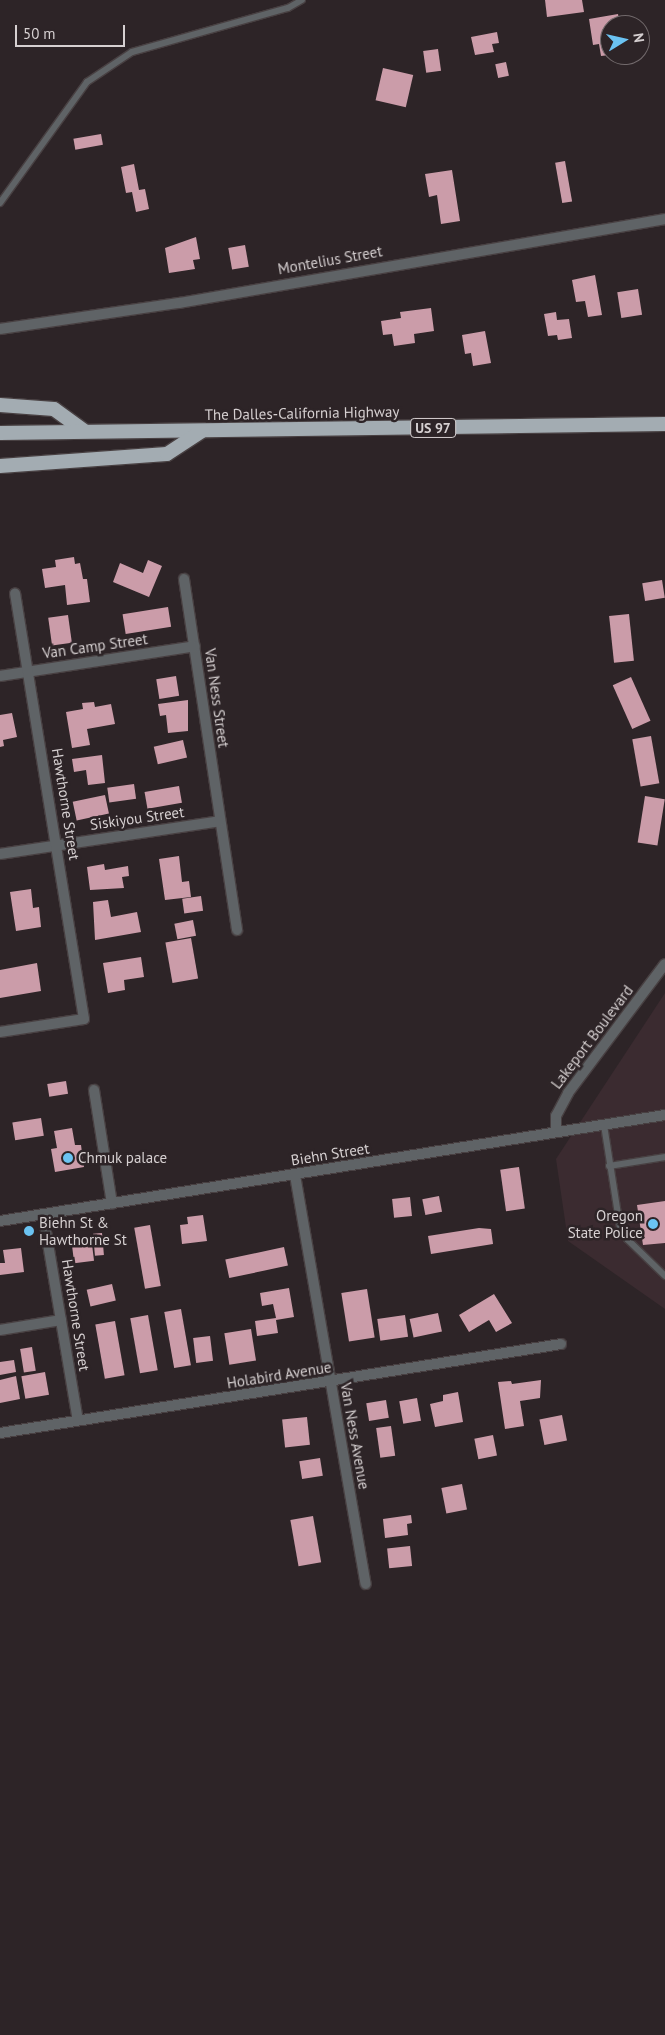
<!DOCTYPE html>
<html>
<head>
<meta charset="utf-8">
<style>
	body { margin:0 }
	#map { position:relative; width:665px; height:2035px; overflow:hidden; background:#2d2427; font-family:"PT Sans",sans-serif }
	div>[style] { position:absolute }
	.built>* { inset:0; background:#3b2b30 }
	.building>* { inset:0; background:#cb9ca9; transform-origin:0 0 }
	.roads { filter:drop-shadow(1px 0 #484042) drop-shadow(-1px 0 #484042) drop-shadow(0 1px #484042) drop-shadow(0 -1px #484042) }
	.service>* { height:6px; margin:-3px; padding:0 3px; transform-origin:3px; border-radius:3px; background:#5f6366 }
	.minor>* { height:10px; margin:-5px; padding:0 5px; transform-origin:5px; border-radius:5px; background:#5f6366 }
	.tertiary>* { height:10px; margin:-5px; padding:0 5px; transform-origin:5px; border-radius:5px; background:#5f6366 }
	.trunk>* { height:14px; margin:-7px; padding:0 7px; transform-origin:7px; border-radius:7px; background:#a3acb2 }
	.dots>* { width:14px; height:14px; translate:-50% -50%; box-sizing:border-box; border:2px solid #2d2427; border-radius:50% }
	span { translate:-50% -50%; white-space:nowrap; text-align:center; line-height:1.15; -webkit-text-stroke:5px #2d2427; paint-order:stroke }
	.shield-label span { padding:1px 4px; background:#2d2427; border:1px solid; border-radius:4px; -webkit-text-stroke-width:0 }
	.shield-label { font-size:14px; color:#d6d0d1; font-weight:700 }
	.street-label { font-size:15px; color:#d6d0d1 }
	.poi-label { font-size:15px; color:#d6d0d1 }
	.left { translate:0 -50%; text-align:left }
	.right { translate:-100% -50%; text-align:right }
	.north { position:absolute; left:600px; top:15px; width:50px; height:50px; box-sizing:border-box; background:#2d2427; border:1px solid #71696b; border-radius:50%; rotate:81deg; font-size:14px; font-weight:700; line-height:20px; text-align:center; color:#d6d0d1 }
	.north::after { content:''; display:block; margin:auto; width:18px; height:22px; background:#6bc3f2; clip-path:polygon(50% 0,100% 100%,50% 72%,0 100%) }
	.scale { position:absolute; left:15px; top:25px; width:110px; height:22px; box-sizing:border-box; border:2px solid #d6d0d1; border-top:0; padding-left:6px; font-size:15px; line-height:18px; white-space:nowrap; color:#d6d0d1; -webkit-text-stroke:4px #2d2427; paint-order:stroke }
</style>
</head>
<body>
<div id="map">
	<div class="built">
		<div style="clip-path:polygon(665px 993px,665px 1309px,568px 1241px,556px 1159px)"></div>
	</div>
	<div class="building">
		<div style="clip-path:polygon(545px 0,582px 0,584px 12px,547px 17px)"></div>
		<div style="clip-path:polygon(618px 14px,620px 25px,610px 25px,610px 55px,601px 56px,599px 44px,593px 45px,589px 19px)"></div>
		<div style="clip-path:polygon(497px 32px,499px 43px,492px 44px,494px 52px,475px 55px,471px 37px)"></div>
		<div style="left:438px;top:49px;width:22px;height:15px;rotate:82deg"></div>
		<div style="left:506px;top:62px;width:14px;height:11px;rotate:78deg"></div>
		<div style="left:383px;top:68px;width:31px;height:33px;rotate:13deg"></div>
		<div style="left:101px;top:134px;width:11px;height:28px;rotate:80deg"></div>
		<div style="left:565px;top:161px;width:41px;height:10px;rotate:80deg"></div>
		<div style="clip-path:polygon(134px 164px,139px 190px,145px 189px,149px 209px,136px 212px,132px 192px,126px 193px,121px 167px)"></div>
		<div style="clip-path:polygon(452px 170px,460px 221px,441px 224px,437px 195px,429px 197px,425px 174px)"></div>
		<div style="clip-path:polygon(196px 237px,200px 259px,193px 260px,195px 269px,169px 273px,165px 248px)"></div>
		<div style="left:245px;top:245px;width:22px;height:17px;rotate:80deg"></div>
		<div style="clip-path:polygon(595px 275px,602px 315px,588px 317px,585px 301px,576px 302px,572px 280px)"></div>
		<div style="left:638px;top:289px;width:26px;height:21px;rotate:81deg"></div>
		<div style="clip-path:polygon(431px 308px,434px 331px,414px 334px,415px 343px,394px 346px,392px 334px,383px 335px,381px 321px,401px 318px,400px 312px)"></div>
		<div style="clip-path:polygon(556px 312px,557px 320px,569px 319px,572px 338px,558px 340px,557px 335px,548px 336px,544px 314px)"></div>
		<div style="clip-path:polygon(485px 331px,491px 363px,473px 366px,471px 353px,465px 354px,462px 335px)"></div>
		<div style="clip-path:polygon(74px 557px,75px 564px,80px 563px,83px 579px,87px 579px,90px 602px,67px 605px,65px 585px,45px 588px,42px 569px,56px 567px,55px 560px)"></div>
		<div style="clip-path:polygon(148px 560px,162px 566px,149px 597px,113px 582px,120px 563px,143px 573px)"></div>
		<div style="left:662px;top:580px;width:18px;height:20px;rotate:81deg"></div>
		<div style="left:168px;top:607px;width:20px;height:46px;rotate:81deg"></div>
		<div style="left:629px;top:614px;width:47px;height:20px;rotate:84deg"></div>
		<div style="left:68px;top:615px;width:28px;height:20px;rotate:82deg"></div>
		<div style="left:176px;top:676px;width:20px;height:20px;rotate:81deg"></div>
		<div style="left:631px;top:677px;width:48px;height:20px;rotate:66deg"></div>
		<div style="clip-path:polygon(188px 700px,188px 731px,168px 733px,166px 715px,160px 716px,158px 704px)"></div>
		<div style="clip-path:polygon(94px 702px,95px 707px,111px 704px,115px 724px,87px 729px,90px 745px,72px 748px,66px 712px,83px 709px,82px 703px)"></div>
		<div style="clip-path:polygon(12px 713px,17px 737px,3px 740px,4px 746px,0 747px,0 715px)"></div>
		<div style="left:651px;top:736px;width:48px;height:19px;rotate:80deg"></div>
		<div style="left:183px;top:740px;width:18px;height:30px;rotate:77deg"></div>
		<div style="clip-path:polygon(102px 755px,105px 783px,88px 785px,86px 770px,74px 772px,72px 759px)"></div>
		<div style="left:134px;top:784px;width:15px;height:27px;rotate:82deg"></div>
		<div style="left:179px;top:786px;width:17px;height:35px;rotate:80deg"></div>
		<div style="left:105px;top:795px;width:19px;height:33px;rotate:78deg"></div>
		<div style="left:645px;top:796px;width:20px;height:47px;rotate:9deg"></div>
		<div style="clip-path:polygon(179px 856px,182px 882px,189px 881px,191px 897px,165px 900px,159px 859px)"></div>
		<div style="clip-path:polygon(104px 864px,105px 870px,128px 866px,129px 876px,122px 877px,124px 888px,90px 890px,87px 867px)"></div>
		<div style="clip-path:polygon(31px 889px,33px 908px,39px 907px,41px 927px,16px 931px,10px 892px)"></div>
		<div style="left:201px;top:896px;width:15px;height:19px;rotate:82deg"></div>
		<div style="clip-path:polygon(108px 900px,111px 917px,137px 912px,141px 932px,95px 940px,93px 902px)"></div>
		<div style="left:193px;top:920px;width:16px;height:19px;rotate:79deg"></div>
		<div style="left:191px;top:938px;width:41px;height:26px;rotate:80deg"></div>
		<div style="clip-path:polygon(141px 957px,144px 977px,124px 980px,125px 990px,108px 993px,103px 963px)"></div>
		<div style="clip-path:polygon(37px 963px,41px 991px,0 998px,0 970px)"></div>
		<div style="left:66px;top:1081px;width:13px;height:19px;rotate:81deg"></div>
		<div style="left:41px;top:1118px;width:18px;height:29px;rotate:81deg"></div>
		<div style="clip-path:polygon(72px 1128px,75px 1145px,81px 1145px,84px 1167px,55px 1172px,51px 1149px,57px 1148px,54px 1131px)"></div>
		<div style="left:519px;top:1167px;width:42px;height:19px;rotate:82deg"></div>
		<div style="left:439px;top:1196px;width:16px;height:17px;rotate:79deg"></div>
		<div style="left:410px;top:1197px;width:19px;height:18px;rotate:84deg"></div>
		<div style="clip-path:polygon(665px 1201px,665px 1243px,643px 1245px,637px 1205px)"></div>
		<div style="clip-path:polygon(203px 1215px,207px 1241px,182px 1244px,180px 1225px,188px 1224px,187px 1217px)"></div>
		<div style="left:150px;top:1225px;width:62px;height:16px;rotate:80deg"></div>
		<div style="clip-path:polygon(479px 1228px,491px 1229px,493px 1244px,431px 1254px,428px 1236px)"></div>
		<div style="left:102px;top:1233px;width:22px;height:9px;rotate:85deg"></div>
		<div style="left:91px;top:1236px;width:25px;height:20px;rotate:83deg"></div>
		<div style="left:284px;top:1247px;width:19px;height:60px;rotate:78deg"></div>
		<div style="clip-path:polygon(21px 1248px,24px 1272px,0 1275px,0 1263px,5px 1263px,3px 1250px)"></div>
		<div style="left:112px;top:1284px;width:17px;height:26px;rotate:77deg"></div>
		<div style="clip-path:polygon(289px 1288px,294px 1317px,276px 1320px,278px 1333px,257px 1336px,255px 1321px,276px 1318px,273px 1304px,262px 1306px,260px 1293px)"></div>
		<div style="left:367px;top:1289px;width:49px;height:26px;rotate:81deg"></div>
		<div style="clip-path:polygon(494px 1294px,512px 1323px,496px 1332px,489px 1320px,469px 1332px,459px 1315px)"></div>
		<div style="left:181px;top:1309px;width:57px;height:17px;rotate:80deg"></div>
		<div style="left:438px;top:1313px;width:19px;height:29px;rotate:78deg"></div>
		<div style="left:148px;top:1315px;width:56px;height:18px;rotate:80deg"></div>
		<div style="left:405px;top:1315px;width:22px;height:28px;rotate:82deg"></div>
		<div style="left:115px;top:1321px;width:55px;height:20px;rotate:80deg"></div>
		<div style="left:251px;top:1329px;width:32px;height:27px;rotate:81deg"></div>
		<div style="left:210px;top:1336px;width:25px;height:17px;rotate:83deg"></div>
		<div style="left:32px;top:1347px;width:24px;height:12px;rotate:81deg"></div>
		<div style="clip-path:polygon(14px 1360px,16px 1372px,0 1375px,0 1362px)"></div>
		<div style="left:45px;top:1372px;width:23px;height:24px;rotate:80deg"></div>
		<div style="clip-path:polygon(16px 1376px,20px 1399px,0 1403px,0 1380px)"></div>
		<div style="clip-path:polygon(541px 1380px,540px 1398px,520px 1401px,524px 1426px,505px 1429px,498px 1382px,511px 1381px,512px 1384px)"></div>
		<div style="clip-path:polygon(458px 1392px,463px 1422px,435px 1427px,430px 1404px,443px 1401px,443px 1395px)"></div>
		<div style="left:417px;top:1398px;width:23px;height:18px;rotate:80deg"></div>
		<div style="left:386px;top:1400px;width:18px;height:20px;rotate:81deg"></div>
		<div style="left:562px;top:1415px;width:26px;height:23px;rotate:79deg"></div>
		<div style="left:307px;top:1417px;width:28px;height:25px;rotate:84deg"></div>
		<div style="left:391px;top:1426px;width:30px;height:15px;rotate:82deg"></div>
		<div style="left:493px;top:1435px;width:21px;height:19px;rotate:79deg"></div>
		<div style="left:320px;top:1458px;width:18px;height:21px;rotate:81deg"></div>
		<div style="left:462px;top:1484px;width:26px;height:21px;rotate:79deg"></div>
		<div style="clip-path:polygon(411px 1515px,412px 1523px,407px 1524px,408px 1535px,385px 1538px,383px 1519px)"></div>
		<div style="left:313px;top:1516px;width:47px;height:23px;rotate:80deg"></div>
		<div style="left:410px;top:1546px;width:20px;height:23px;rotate:84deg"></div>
	</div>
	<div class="roads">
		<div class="service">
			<div style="left:0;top:203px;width:149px;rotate:-54.3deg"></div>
			<div style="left:87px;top:82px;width:54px;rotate:-33.7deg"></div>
			<div style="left:132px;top:52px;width:162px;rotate:-15.8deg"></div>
			<div style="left:288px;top:8px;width:16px;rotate:-30deg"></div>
			<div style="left:604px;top:1125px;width:103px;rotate:81.1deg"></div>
			<div style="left:620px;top:1227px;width:14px;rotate:60deg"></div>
			<div style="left:627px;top:1239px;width:53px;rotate:44.2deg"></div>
			<div style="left:609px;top:1166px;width:57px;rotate:-9.1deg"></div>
		</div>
		<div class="minor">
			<div style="left:184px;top:579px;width:355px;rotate:81.4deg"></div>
			<div style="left:0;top:676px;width:197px;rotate:-8.7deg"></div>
			<div style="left:0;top:854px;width:222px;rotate:-8.5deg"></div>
			<div style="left:0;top:1032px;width:85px;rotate:-8.8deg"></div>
			<div style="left:84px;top:1019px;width:431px;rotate:-99.2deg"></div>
			<div style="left:94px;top:1090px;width:115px;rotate:81deg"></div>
			<div style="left:295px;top:1175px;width:415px;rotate:80.2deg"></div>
			<div style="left:43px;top:1214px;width:209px;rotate:80.4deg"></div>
			<div style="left:0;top:1330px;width:62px;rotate:-9.3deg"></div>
			<div style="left:0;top:1433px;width:568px;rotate:-9.01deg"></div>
		</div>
		<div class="tertiary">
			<div style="left:0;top:329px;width:181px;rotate:-8.3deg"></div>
			<div style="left:179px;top:303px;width:493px;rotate:-9.8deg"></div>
			<div style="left:556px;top:1132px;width:16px;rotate:-90deg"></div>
			<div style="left:556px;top:1116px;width:26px;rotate:-62deg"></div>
			<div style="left:568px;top:1093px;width:161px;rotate:-53.1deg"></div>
			<div style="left:0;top:1221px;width:673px;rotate:-9.06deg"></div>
		</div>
		<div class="trunk">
			<div style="left:0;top:405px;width:54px;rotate:4.2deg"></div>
			<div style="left:54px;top:409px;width:37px;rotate:36deg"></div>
			<div style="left:0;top:433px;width:665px;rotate:-0.78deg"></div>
			<div style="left:0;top:466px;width:167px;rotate:-4.1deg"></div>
			<div style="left:167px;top:454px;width:42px;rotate:-33.3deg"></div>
		</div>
	</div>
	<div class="dots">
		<div style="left:68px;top:1158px;background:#6bc3f2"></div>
		<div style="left:653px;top:1224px;background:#6bc3f2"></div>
		<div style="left:29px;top:1231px;background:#6bc3f2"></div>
	</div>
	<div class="shield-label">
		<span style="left:433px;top:428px">US 97</span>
	</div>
	<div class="street-label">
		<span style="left:330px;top:260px;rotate:-10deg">Montelius Street</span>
		<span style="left:302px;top:413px;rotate:-1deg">The Dalles-California Highway</span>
		<span style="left:95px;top:646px;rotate:-8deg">Van Camp Street</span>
		<span style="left:217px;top:698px;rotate:82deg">Van Ness Street</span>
		<span style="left:66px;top:804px;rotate:81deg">Hawthorne Street</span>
		<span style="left:137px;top:818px;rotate:-8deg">Siskiyou Street</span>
		<span style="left:592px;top:1037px;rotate:-53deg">Lakeport Boulevard</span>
		<span style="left:330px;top:1154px;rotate:-9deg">Biehn Street</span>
		<span style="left:76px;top:1315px;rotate:81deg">Hawthorne Street</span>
		<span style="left:279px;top:1375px;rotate:-9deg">Holabird Avenue</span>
		<span style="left:355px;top:1436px;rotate:80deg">Van Ness Avenue</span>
	</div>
	<div class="poi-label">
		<span class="left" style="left:78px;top:1158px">Chmuk palace</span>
		<span class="right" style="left:643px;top:1224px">Oregon<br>State Police</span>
		<span class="left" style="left:39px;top:1231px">Biehn St &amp;<br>Hawthorne St</span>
	</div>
	<div class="north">N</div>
	<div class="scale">50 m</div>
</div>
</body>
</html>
